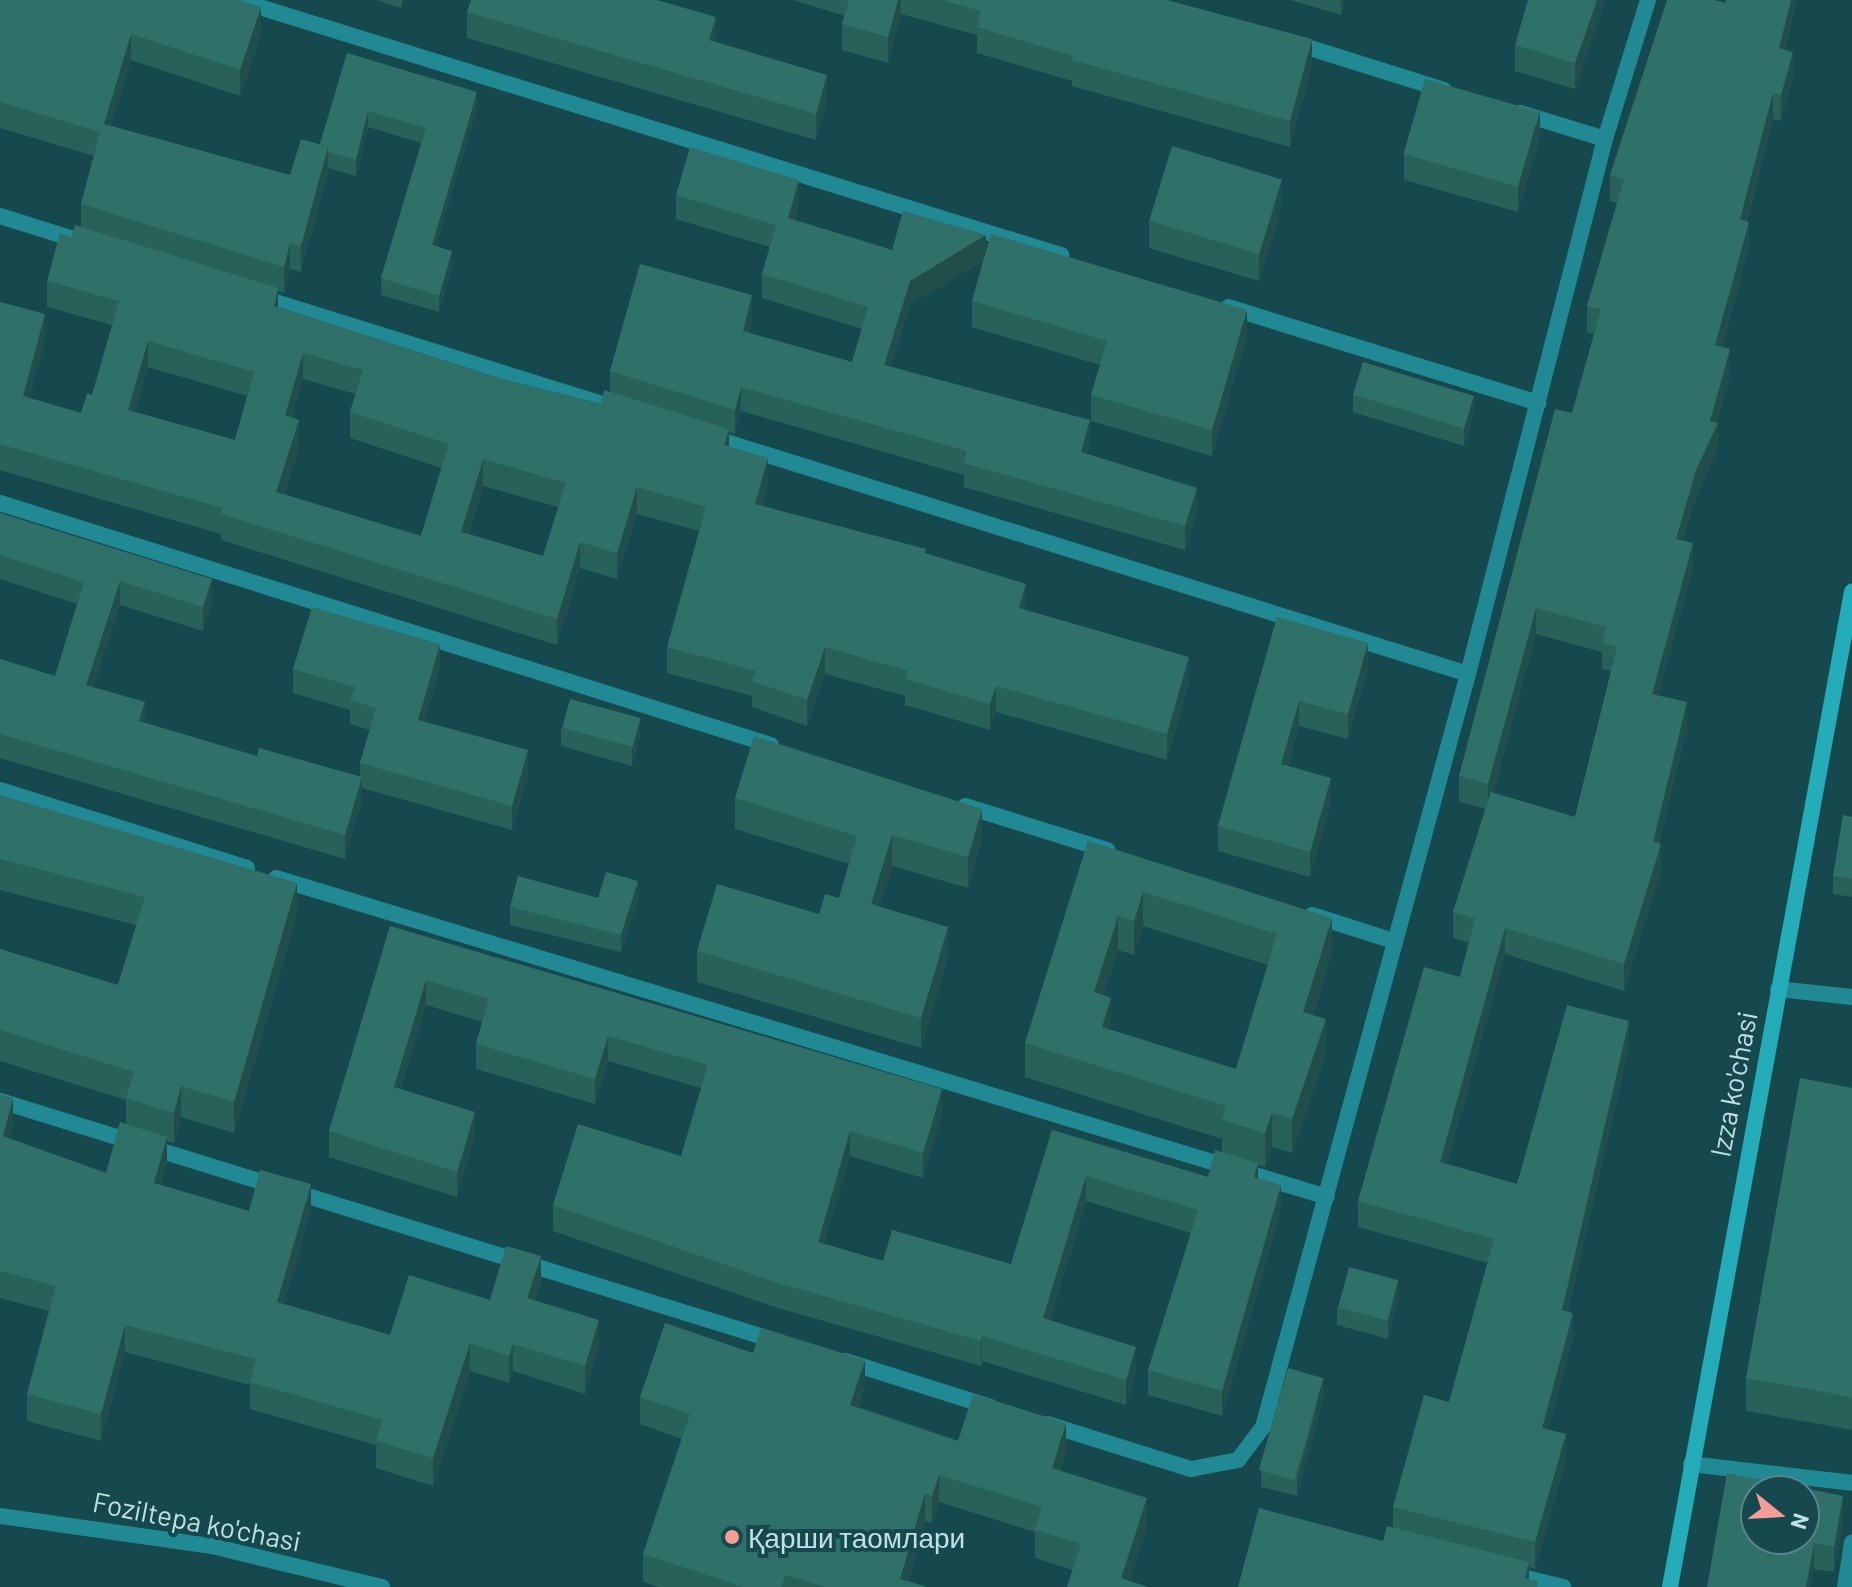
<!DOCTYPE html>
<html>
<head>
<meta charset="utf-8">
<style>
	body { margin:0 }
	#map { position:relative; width:1852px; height:1587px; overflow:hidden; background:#15494e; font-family:Barlow,sans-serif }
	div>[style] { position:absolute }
	.lane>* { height:16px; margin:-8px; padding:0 8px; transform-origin:8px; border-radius:8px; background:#208993 }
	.street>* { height:16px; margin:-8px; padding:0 8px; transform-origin:8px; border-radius:8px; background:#208993 }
	.secondary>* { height:16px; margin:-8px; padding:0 8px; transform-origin:8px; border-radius:8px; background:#24acb9 }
	.wall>* { inset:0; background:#28605a }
	.shaded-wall>* { inset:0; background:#214e4a }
	.building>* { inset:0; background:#2f7069; transform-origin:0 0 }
	.dots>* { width:22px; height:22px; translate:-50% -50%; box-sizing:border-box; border:4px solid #15494e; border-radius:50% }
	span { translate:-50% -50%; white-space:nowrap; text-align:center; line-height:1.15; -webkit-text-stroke:8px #15494e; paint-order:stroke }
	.street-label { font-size:28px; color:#c0e0e4 }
	.poi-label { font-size:28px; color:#c0e0e4 }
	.left { translate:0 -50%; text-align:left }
	.north { position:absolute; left:1740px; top:1475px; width:80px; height:80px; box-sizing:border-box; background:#15494e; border:2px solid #59858a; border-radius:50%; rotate:108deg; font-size:22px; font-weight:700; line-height:32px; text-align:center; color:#c0e0e4 }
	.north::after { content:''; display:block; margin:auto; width:28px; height:36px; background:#f59c94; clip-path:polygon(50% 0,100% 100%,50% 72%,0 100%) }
</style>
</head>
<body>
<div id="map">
	<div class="lane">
		<div style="left:1778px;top:989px;width:74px;rotate:6.2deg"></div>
		<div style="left:1691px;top:1464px;width:162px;rotate:6.7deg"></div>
		<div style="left:1510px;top:1574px;width:55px;rotate:13.8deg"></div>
		<div style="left:1845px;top:1587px;width:45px;rotate:-81deg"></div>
	</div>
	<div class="street">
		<div style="left:237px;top:0;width:863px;rotate:17.2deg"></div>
		<div style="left:1294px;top:43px;width:157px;rotate:17.4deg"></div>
		<div style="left:1520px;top:113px;width:89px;rotate:17deg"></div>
		<div style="left:0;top:216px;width:84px;rotate:17.4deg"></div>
		<div style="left:259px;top:297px;width:377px;rotate:17.3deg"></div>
		<div style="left:1228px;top:307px;width:325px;rotate:17.2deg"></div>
		<div style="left:710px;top:437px;width:794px;rotate:17.36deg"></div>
		<div style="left:0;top:503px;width:808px;rotate:17.43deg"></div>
		<div style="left:0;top:790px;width:259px;rotate:17.5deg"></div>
		<div style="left:965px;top:806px;width:149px;rotate:17.2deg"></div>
		<div style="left:276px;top:878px;width:1098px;rotate:16.88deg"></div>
		<div style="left:1312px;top:915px;width:86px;rotate:17.6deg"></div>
		<div style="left:0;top:1101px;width:816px;rotate:17.17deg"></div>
		<div style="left:845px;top:1361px;width:153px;rotate:17.5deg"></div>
		<div style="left:1047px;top:1424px;width:151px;rotate:17.4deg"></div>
		<div style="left:1191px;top:1469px;width:48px;rotate:-10.8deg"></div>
		<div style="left:1238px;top:1460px;width:41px;rotate:-52.9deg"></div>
		<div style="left:1263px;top:1427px;width:780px;rotate:-74.77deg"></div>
		<div style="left:1468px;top:674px;width:552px;rotate:-75.64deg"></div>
		<div style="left:1605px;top:139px;width:145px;rotate:-72.8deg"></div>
		<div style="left:0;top:1516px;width:214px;rotate:8.1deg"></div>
		<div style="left:212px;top:1546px;width:175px;rotate:13.6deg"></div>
	</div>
	<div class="secondary">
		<div style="left:1670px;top:1587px;width:1012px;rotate:-79.64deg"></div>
	</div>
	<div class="wall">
		<div style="clip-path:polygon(evenodd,0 0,261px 33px,240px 96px,131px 60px,111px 126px,290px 175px,320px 144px,347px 53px,477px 109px,436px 246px,452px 268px,439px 312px,381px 295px,381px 278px,421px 143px,368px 127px,356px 176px,328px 168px,328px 173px,301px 272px,290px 269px,284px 293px,278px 291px,278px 307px,502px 379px,601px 404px,610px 392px,610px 371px,752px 319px,749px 333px,852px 362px,862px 329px,762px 298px,762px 274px,770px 247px,676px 219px,676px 195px,799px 204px,795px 220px,892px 250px,986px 250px,1247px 336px,1212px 456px,1091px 421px,1091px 395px,1100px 365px,972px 327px,972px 301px,983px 261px,910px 305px,891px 366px,1090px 444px,1087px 454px,1197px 512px,1185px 550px,964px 487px,964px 475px,741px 411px,735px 434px,729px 432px,729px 447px,768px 484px,762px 506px,926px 554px,1026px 610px,1189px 683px,1167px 760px,996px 712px,990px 730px,905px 705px,905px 696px,825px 674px,807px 726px,752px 707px,752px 696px,667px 673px,667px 647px,699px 531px,637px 514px,617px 579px,580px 568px,557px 645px,221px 540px,221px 534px,0 470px,0 302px,45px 340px,29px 398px,81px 413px,92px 395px,112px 325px,47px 307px,47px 281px,71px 237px,81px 227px,81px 204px,94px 156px,0 128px,0 0,148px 367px,247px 396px,235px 440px,135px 412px,148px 367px,0 0,303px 379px,355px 394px,350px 412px,350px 438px,441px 468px,421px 536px,284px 494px,299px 446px,292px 418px,303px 379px,0 0,483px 486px,558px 507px,543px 556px,469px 534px,483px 486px)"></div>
		<div style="clip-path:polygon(377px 0,403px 0,401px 8px)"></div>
		<div style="clip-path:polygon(793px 0,1167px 0,1312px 65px,1290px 147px,1072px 86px,1072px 81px,977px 53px,977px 35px,901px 14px,888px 63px,842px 50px,842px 24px,845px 16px)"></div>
		<div style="clip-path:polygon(1290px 0,1345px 0,1341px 15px)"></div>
		<div style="clip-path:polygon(1605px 0,1575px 89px,1515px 71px,1515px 45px)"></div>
		<div style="clip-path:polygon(evenodd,1726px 0,1797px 0,1785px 50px,1793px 78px,1781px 121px,1773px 119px,1747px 221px,1749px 248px,1722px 347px,1730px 375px,1717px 423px,1718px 449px,1696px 497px,1683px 541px,1693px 569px,1658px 695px,1687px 729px,1659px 843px,1661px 870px,1624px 991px,1505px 954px,1447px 1164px,1517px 1184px,1629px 1047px,1568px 1311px,1573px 1339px,1548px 1429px,1566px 1460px,1535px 1569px,1529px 1567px,1529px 1579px,1538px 1587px,1383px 1541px,1393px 1528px,1393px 1507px,1449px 1402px,1488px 1263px,1358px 1227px,1358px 1201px,1460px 977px,1469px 943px,1453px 938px,1453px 912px,1485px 809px,1459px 802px,1459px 776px,1572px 413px,1594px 334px,1587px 332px,1587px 306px,1617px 203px,1610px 201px,1610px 175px,1726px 3px,1726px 0,1536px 634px,1602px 652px,1602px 669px,1611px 671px,1575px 817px,1493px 793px,1536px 634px)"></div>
		<div style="clip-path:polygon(467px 12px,716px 42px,827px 100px,816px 140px,467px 38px)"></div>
		<div style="clip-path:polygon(1540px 138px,1518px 212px,1404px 180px,1404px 154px)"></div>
		<div style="clip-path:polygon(1282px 206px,1259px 281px,1149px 248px,1149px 221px)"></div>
		<div style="clip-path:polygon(1353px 394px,1474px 413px,1464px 446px,1353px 412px)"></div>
		<div style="clip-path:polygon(0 513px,212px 603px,203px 631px,120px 605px,93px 687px,145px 723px,257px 756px,360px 777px,360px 763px,370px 730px,350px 724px,350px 710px,293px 693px,293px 669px,440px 668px,424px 722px,528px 774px,512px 830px,362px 788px,362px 801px,345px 859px,0 758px,0 659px,55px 676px,77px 604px,0 579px)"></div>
		<div style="clip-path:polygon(1277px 617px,1368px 668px,1348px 739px,1299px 726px,1288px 766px,1331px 803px,1310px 877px,1218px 851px,1218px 826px)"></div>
		<div style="clip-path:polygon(561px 728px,640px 736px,632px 766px,561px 746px)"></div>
		<div style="clip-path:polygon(0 795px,297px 914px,234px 1133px,181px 1117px,174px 1143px,167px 1141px,167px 1164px,161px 1185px,249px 1211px,311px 1211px,284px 1304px,390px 1335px,490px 1300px,541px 1283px,535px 1301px,599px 1347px,585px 1394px,513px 1371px,509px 1383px,470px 1371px,433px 1486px,376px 1468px,376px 1445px,250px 1409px,250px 1385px,125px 1352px,101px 1441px,27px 1421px,27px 1394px,49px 1311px,0 1298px,0 1094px,13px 1125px,9px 1139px,106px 1173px,126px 1124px,126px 1100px,0 1061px,0 949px,118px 985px,136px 925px,0 890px)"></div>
		<div style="clip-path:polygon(735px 798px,982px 840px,968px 888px,892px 866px,880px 906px,948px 958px,921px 1048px,697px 982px,697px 951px,819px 914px,839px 898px,849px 864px,735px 829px)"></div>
		<div style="clip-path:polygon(1852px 817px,1852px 897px,1833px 894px,1833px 876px)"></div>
		<div style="clip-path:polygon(evenodd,1088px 841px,1332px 952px,1313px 1015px,1326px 1053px,1292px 1153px,1272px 1147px,1265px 1167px,1258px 1165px,1258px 1179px,1281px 1210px,1222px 1416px,1148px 1395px,1148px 1370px,1191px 1233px,1086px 1201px,1050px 1321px,1136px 1372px,1126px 1405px,982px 1361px,981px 1366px,778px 1308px,553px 1231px,553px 1205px,681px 1156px,701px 1088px,608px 1061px,595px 1104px,476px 1069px,476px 1044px,482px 1022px,426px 1005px,401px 1089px,475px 1137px,457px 1197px,329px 1157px,329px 1131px,390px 926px,942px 1114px,923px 1178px,850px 1156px,824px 1244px,883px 1261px,1011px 1264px,1052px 1130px,1208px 1177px,1222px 1152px,1222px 1139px,1025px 1077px,1025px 1043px,1088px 841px,1143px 926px,1268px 965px,1236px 1069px,1111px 1030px,1103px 996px,1118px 950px,1134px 955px,1143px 926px)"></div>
		<div style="clip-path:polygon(598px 898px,638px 899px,621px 952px,510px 925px,510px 907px)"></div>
		<div style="clip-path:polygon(1852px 1088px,1852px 1430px,1746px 1411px,1746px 1378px)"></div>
		<div style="clip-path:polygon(1398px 1298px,1388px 1339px,1337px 1325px,1337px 1307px)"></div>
		<div style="clip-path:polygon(753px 1353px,865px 1388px,858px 1407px,958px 1441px,1066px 1450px,1060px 1471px,1147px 1526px,1129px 1581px,1072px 1570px,1035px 1558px,1035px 1532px,939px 1502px,932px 1523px,925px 1521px,908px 1581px,927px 1587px,659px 1587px,643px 1582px,643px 1554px,682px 1439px,640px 1424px,640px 1397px)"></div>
		<div style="clip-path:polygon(1324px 1395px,1297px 1496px,1261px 1487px,1261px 1470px)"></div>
		<div style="clip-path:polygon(1843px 1522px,1834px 1572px,1814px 1569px,1707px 1587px)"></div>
	</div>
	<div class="shaded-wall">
		<div style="clip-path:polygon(898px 0,901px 0,901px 14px,888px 63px,888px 37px)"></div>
		<div style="clip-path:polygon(1341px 0,1345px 0,1341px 15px)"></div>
		<div style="clip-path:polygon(1597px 0,1605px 0,1575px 89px,1575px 63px)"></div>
		<div style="clip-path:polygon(1791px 0,1797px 0,1779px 74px,1779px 48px)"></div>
		<div style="clip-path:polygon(261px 7px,261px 33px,240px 96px,240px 70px)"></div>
		<div style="clip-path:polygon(716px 17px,716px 43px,709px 40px)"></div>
		<div style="clip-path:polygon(131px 34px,131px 60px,104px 150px,104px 124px)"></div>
		<div style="clip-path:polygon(1312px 39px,1312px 65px,1290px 147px,1290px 121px)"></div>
		<div style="clip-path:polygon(1793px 52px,1793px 78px,1781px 121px,1781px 95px)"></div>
		<div style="clip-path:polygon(827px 75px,827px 100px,816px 140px,816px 114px)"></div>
		<div style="clip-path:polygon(477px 92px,477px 109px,432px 262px,432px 245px)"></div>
		<div style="clip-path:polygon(1773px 93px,1773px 119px,1740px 245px,1740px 219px)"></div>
		<div style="clip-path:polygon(368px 111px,368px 127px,356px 176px,356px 159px)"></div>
		<div style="clip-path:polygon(1540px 111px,1540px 138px,1518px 212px,1518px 186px)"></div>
		<div style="clip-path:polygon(328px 147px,328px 173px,301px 272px,301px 246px)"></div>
		<div style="clip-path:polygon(799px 180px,799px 204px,788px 242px,788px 218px)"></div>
		<div style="clip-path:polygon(1282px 180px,1282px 206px,1259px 281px,1259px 255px)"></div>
		<div style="clip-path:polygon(1749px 222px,1749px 248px,1715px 371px,1715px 345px)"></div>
		<div style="clip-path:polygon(986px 235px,986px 259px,910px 305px,884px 388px,884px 365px,910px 281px)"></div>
		<div style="clip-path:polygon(290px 243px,290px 269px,284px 293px,284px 267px)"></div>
		<div style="clip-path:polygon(452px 251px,452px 268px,439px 312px,439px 296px)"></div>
		<div style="clip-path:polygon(278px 288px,278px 314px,274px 306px)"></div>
		<div style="clip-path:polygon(752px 295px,752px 319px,743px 355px,743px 331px)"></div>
		<div style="clip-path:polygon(1247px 310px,1247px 336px,1212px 456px,1212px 430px)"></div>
		<div style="clip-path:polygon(45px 314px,45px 340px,23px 422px,23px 396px)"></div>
		<div style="clip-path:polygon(148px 341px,148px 367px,128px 436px,128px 410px)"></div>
		<div style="clip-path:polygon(1730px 349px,1730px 375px,1715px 430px,1718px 423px,1718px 449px,1696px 497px,1676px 565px,1676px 539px)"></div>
		<div style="clip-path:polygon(303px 353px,303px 379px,285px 442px,285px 415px)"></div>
		<div style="clip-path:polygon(741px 387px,741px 411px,735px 434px,735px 410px)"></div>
		<div style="clip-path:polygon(1474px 396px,1474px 413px,1464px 446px,1464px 428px)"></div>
		<div style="clip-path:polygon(299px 420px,299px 446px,276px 518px,276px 492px)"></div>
		<div style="clip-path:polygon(1090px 420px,1090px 444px,1081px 476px,1081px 452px)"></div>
		<div style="clip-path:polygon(729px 429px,729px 455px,724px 445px)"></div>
		<div style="clip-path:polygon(768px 458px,768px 484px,755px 530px,755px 504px)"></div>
		<div style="clip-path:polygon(483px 459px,483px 486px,461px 558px,461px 532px)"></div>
		<div style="clip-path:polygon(637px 487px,637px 514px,617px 579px,617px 553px)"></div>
		<div style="clip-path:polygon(1197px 488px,1197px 512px,1185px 550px,1185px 526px)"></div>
		<div style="clip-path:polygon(580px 542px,580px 568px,557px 645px,557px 619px)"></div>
		<div style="clip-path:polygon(1693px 543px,1693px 569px,1652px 720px,1652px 694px)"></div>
		<div style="clip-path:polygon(212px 579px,212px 603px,203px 631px,203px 607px)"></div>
		<div style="clip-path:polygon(120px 581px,120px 605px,86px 709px,86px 685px)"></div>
		<div style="clip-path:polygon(1026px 584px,1026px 610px,1019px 608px)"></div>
		<div style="clip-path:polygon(1536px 608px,1536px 634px,1488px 810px,1488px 784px)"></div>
		<div style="clip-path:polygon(1368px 643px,1368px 668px,1348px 739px,1348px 714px)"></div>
		<div style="clip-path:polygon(440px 644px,440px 668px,418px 744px,418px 720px)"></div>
		<div style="clip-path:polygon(825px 647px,825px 674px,807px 726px,807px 700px)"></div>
		<div style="clip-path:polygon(1189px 657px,1189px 683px,1167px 760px,1167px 734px)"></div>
		<div style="clip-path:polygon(996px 686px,996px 712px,990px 730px,990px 704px)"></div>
		<div style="clip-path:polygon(1299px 701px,1299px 726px,1281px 789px,1281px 764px)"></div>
		<div style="clip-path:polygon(145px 702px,145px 726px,139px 721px)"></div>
		<div style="clip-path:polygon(1687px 702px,1687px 729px,1654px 867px,1661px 844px,1661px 870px,1624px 991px,1624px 964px)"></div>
		<div style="clip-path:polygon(640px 718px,640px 736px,632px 766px,632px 748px)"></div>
		<div style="clip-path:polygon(528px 750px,528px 774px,512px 830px,512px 806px)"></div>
		<div style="clip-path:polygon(362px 777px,362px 801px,345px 859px,345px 835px)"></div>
		<div style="clip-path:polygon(1331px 778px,1331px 803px,1310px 877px,1310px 852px)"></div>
		<div style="clip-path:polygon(982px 809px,982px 840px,968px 888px,968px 857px)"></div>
		<div style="clip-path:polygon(892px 835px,892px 866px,871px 935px,871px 904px)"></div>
		<div style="clip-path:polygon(638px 881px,638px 899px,621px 952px,621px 935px)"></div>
		<div style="clip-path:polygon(297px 883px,297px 914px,234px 1133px,234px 1102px)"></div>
		<div style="clip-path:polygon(1143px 892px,1143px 926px,1134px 955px,1134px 921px)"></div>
		<div style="clip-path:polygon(1118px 916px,1118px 950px,1094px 1026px,1094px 992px)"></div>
		<div style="clip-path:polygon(1332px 918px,1332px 952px,1303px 1046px,1303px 1012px)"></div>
		<div style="clip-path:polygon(948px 927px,948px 958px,921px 1048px,921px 1018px)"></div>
		<div style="clip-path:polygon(1505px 928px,1505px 954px,1440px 1188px,1440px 1162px)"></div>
		<div style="clip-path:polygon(426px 980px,426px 1005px,394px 1112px,394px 1087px)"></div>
		<div style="clip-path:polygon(1111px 998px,1111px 1032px,1102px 1027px)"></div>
		<div style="clip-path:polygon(1326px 1019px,1326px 1053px,1292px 1153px,1292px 1119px)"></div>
		<div style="clip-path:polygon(1629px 1021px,1629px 1047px,1562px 1336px,1562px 1310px)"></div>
		<div style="clip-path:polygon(608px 1036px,608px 1061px,595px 1104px,595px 1079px)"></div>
		<div style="clip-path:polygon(181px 1086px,181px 1117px,174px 1143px,174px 1113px)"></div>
		<div style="clip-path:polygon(942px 1089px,942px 1114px,923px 1178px,923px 1153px)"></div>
		<div style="clip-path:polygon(13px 1098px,13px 1125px,3px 1164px,3px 1136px)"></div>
		<div style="clip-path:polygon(475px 1112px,475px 1137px,457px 1197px,457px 1172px)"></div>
		<div style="clip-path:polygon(1272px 1113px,1272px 1147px,1265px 1167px,1265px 1133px)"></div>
		<div style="clip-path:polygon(850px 1131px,850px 1156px,818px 1267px,818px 1242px)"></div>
		<div style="clip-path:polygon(167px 1137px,167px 1164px,154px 1210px,154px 1183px)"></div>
		<div style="clip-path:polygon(1258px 1163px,1258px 1188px,1254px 1177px)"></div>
		<div style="clip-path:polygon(1086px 1176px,1086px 1201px,1043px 1344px,1043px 1318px)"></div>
		<div style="clip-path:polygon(311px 1184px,311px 1211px,277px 1329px,277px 1302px)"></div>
		<div style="clip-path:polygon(1281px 1185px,1281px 1210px,1222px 1416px,1222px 1391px)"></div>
		<div style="clip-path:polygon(541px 1256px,541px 1283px,527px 1326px,527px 1298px)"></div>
		<div style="clip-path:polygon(1398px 1280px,1398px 1298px,1388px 1339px,1388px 1321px)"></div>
		<div style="clip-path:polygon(1573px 1313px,1573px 1339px,1542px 1454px,1542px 1428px)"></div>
		<div style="clip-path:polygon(599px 1320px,599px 1347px,585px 1394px,585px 1366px)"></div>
		<div style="clip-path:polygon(125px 1325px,125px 1352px,101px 1441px,101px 1414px)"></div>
		<div style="clip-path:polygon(982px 1336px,982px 1361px,981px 1366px,981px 1341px)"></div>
		<div style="clip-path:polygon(470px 1343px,470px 1371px,433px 1486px,433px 1458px)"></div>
		<div style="clip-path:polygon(513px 1344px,513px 1371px,509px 1383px,509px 1356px)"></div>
		<div style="clip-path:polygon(1136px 1347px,1136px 1372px,1126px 1405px,1126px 1380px)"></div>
		<div style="clip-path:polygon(865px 1360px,865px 1388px,850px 1432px,850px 1405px)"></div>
		<div style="clip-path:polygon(1324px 1378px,1324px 1395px,1297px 1496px,1297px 1479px)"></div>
		<div style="clip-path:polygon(1066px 1423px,1066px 1450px,1052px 1496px,1052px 1468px)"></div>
		<div style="clip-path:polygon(1566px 1434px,1566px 1460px,1535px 1569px,1535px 1542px)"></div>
		<div style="clip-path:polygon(939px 1475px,939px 1502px,932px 1523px,932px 1496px)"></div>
		<div style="clip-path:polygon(925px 1493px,925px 1521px,906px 1587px,900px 1579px)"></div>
		<div style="clip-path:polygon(1843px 1496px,1843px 1522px,1834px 1572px,1834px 1547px)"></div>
		<div style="clip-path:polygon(1147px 1498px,1147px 1526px,1127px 1587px,1121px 1578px)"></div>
		<div style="clip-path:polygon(1814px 1543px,1814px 1569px,1811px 1587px,1806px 1587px)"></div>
		<div style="clip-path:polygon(1529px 1562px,1529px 1587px,1525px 1578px)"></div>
	</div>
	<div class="building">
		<div style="clip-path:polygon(0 0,238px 0,261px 7px,240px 70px,131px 34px,104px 124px,290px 175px,301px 139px,328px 147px,301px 246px,290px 243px,284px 267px,81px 204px,100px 132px,0 102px)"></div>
		<div style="clip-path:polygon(471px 0,657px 0,716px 17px,709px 40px,827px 75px,816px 114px,467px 12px)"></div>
		<div style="clip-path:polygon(849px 0,898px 0,888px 37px,842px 24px)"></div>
		<div style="clip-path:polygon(942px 0,1167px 0,1312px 39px,1290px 121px,1072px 60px,1073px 56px,977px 27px,981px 11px)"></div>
		<div style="clip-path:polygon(1528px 0,1597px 0,1575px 63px,1515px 45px)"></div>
		<div style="clip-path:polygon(1667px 0,1714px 0,1726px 3px,1726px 0,1791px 0,1779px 48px,1793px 52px,1781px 95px,1773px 93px,1740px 219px,1749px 222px,1715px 345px,1730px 349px,1710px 421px,1718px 423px,1696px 470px,1676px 539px,1693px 543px,1652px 694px,1687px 702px,1653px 841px,1661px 844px,1624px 964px,1505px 928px,1440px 1162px,1517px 1184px,1567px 1005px,1629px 1021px,1562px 1310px,1573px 1313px,1542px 1428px,1566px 1434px,1535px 1542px,1393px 1507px,1424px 1395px,1449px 1402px,1494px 1239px,1358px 1201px,1424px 967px,1460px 977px,1475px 919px,1453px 912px,1491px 792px,1575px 817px,1617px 647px,1602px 643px,1606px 627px,1536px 608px,1488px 784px,1459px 776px,1555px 409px,1572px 413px,1601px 309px,1587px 306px,1624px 179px,1610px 175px)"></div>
		<div style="clip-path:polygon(347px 53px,477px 92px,432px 245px,452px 251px,439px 296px,381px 278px,426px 128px,368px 111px,356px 159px,328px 152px,328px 147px,320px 144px)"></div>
		<div style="left:1425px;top:79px;width:119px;height:78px;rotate:16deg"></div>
		<div style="left:1172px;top:146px;width:115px;height:78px;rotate:17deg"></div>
		<div style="clip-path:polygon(690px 147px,799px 180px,788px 218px,892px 250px,903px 211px,986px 235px,910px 281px,884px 365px,1090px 420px,1081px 452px,1197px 488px,1185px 526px,964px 463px,967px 451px,741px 387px,735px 410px,610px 371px,640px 264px,752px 295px,743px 331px,852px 362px,868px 307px,762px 274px,776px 225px,676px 195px)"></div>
		<div style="clip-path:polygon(evenodd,75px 225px,278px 288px,274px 306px,502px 379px,601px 404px,604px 390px,729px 429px,724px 445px,768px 458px,755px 504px,926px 549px,925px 553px,1026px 584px,1019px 608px,1189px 657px,1167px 734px,996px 686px,990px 704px,905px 679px,908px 671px,825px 647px,807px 700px,752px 681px,756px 671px,667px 647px,706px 507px,637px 487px,617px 553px,580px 542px,557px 619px,221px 514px,222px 508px,0 444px,0 302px,45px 314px,23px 396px,81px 413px,87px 393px,92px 395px,119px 301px,47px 281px,60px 233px,71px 237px,75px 225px,148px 341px,254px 372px,235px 440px,128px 410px,148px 341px,75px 225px,303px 353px,363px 370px,350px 412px,449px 444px,421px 536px,276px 492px,299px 420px,285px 415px,303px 353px,75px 225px,483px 459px,566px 483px,543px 556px,461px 532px,483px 459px)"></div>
		<div style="clip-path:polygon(991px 234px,1247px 310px,1212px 430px,1091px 395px,1107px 341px,972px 301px)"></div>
		<div style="left:1363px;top:362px;width:116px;height:34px;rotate:17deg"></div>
		<div style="clip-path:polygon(0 513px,212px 579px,203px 607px,120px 581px,86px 685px,145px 702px,139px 721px,257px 756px,259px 748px,362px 777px,345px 835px,0 734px,0 659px,55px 676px,84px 582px,0 555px)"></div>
		<div style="clip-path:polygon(312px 607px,440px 644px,418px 720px,528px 750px,512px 806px,360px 763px,376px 708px,350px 700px,355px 687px,293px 669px)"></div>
		<div style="clip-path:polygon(1277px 617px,1368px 643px,1348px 714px,1299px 701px,1281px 764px,1331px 778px,1310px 852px,1218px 826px)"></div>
		<div style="left:570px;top:699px;width:73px;height:30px;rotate:15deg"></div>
		<div style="clip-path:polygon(754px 736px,982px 809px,968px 857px,892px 835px,871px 904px,948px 927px,921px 1018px,697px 951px,717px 884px,819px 914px,825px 894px,839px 898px,857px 836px,735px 798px)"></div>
		<div style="clip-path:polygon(0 795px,297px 883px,234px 1102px,181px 1086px,174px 1113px,126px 1098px,134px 1072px,0 1030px,0 949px,118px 985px,145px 897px,0 859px)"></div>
		<div style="clip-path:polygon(1843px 815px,1852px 817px,1852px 879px,1833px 876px)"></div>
		<div style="clip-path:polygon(evenodd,1088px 841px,1332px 918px,1303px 1012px,1326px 1019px,1292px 1119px,1272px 1113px,1265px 1133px,1222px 1120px,1226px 1106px,1025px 1043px,1088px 841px,1143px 892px,1277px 934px,1236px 1069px,1102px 1027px,1111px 998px,1094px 992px,1118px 916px,1134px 921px,1143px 892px)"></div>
		<div style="clip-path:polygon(606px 872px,638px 881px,621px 935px,510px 907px,518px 876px,598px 898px)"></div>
		<div style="clip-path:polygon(390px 926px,942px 1089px,923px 1153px,850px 1131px,818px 1242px,883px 1261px,892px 1230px,1011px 1264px,1052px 1130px,1208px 1177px,1215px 1150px,1258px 1163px,1254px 1177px,1281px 1185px,1222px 1391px,1148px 1370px,1198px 1210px,1086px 1176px,1043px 1318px,1136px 1347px,1126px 1380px,982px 1336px,981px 1341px,778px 1283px,553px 1205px,578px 1124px,681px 1156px,708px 1065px,608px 1036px,595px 1079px,476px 1044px,489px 999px,426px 980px,394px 1087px,475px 1112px,457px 1172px,329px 1131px)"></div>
		<div style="clip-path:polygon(1800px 1078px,1852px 1088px,1852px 1397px,1746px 1378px)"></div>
		<div style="clip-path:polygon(0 1094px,13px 1098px,3px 1136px,106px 1173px,120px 1122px,167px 1137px,154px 1183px,249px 1211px,260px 1170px,311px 1184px,277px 1302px,390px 1335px,409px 1275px,490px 1300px,506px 1246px,541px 1256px,527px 1298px,599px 1320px,585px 1366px,513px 1344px,509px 1356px,470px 1343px,433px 1458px,376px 1441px,382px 1420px,250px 1382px,256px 1359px,125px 1325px,101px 1414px,27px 1394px,56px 1286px,0 1271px)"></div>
		<div style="left:1349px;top:1267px;width:51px;height:42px;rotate:15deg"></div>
		<div style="clip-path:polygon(665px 1323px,753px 1353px,761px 1328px,865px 1360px,850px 1405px,958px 1441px,973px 1394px,1066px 1423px,1052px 1468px,1147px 1498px,1121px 1578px,1148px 1587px,1067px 1587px,1081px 1544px,1035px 1530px,1042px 1507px,939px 1475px,932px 1496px,925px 1493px,900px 1579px,927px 1587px,826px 1587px,785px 1575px,781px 1587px,743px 1587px,643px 1554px,690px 1414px,640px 1397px)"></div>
		<div style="left:1288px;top:1368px;width:37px;height:106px;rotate:16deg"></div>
		<div style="clip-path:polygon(evenodd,1727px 1473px,1843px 1496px,1834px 1547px,1814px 1543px,1806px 1587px,1707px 1587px,1727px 1473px,1756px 1491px,1804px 1491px,1804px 1539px,1756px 1539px,1756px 1491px)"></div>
		<div style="clip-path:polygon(1259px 1508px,1383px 1541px,1387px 1526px,1529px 1562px,1525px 1578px,1538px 1581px,1537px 1587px,1238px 1587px)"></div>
	</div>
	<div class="dots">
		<div style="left:732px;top:1537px;background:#f59c94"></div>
	</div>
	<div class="street-label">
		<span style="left:1733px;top:1084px;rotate:-79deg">Izza ko'chasi</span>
		<span style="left:197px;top:1521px;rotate:11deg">Foziltepa ko'chasi</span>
	</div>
	<div class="poi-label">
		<span class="left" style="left:748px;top:1537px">Қарши таомлари</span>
	</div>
	<div class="north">N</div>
</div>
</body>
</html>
